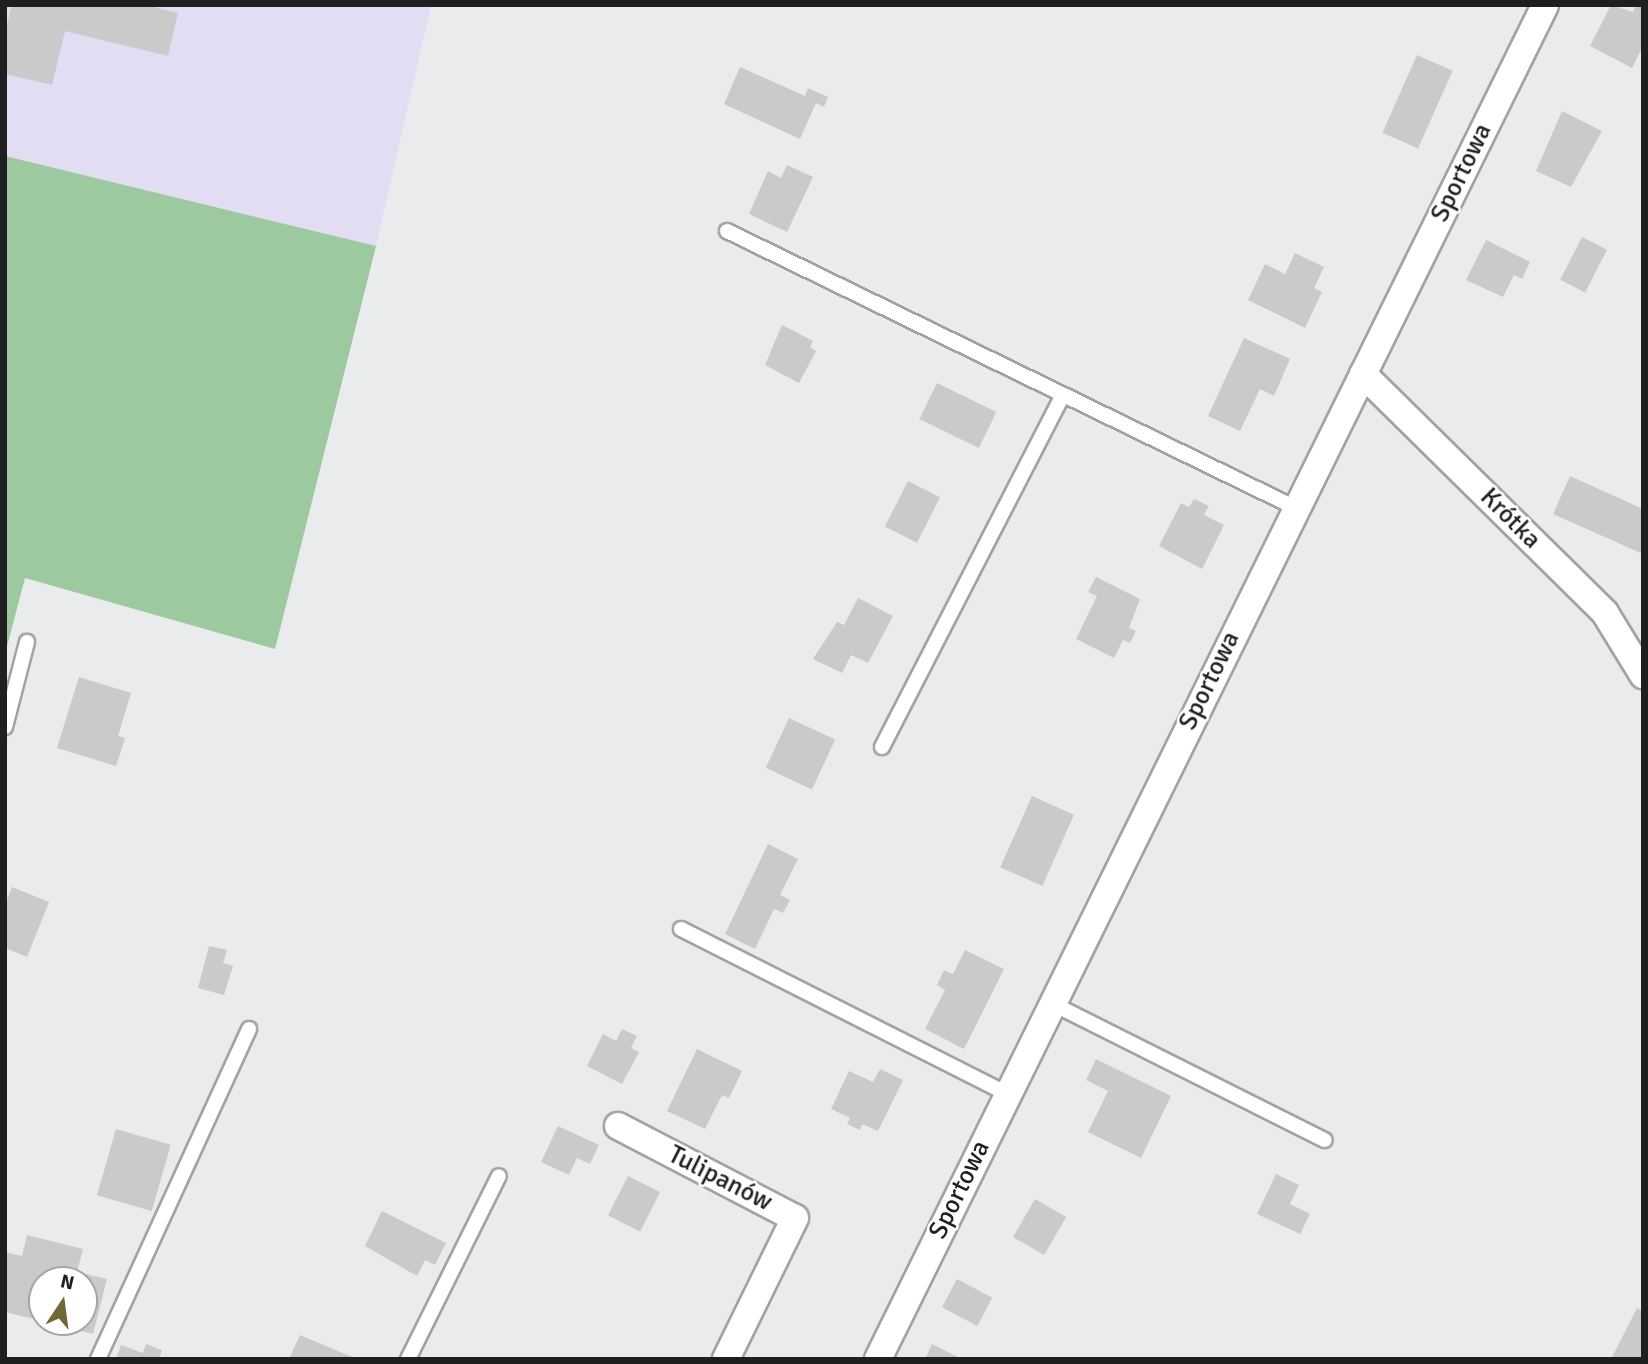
<!DOCTYPE html>
<html>
<head>
<meta charset="utf-8">
<style>
	body { margin:0 }
	#map { position:relative; width:1648px; height:1364px; overflow:hidden; background:#eaebec; font-family:Signika,sans-serif }
	div>[style] { position:absolute }
	.industrial>* { inset:0; background:#e2ddf3 }
	.green>* { inset:0; background:#9cc99f }
	.building>* { inset:0; background:#cacacb; transform-origin:0 0 }
	.roads { filter:drop-shadow(2px 0 #a1a2a3) drop-shadow(-2px 0 #a1a2a3) drop-shadow(0 2px #a1a2a3) drop-shadow(0 -2px #a1a2a3) }
	.lane>* { height:14px; margin:-7px; padding:0 7px; transform-origin:7px; border-radius:7px; background:#fff }
	.street>* { height:26px; margin:-13px; padding:0 13px; transform-origin:13px; border-radius:13px; background:#fff }
	span { translate:-50% -50%; white-space:nowrap; text-align:center; line-height:1.15; -webkit-text-stroke:5px #fff; paint-order:stroke }
	.street-label { font-size:26px; color:#1f1f20 }
	.frame { position:absolute; inset:0; border:7px solid #1f1f20; pointer-events:none }
	.north { position:absolute; left:28px; top:1266px; width:70px; height:70px; box-sizing:border-box; background:#fff; border:2px solid #a5a5a6; border-radius:50%; rotate:13deg; font-size:19px; font-weight:700; line-height:28px; text-align:center; color:#1f1f20 }
	.north::after { content:''; display:block; margin:auto; width:24px; height:32px; background:#6f6834; clip-path:polygon(50% 0,100% 100%,50% 72%,0 100%) }
</style>
</head>
<body>
<div id="map">
	<div class="industrial">
		<div style="clip-path:polygon(5px 5px,431px 5px,376px 246px,5px 156px)"></div>
	</div>
	<div class="green">
		<div style="clip-path:polygon(5px 156px,376px 246px,275px 649px,25px 578px,5px 654px)"></div>
	</div>
	<div class="building">
		<div style="clip-path:polygon(12px 5px,146px 5px,178px 13px,168px 56px,65px 31px,52px 85px,5px 74px,5px 32px)"></div>
		<div style="clip-path:polygon(1611px 5px,1633px 12px,1636px 5px,1643px 5px,1643px 46px,1632px 68px,1590px 46px)"></div>
		<div style="left:1417px;top:55px;width:39px;height:85px;rotate:24deg"></div>
		<div style="clip-path:polygon(740px 67px,805px 96px,808px 88px,828px 97px,824px 107px,816px 103px,800px 139px,724px 104px)"></div>
		<div style="clip-path:polygon(1562px 111px,1602px 131px,1571px 187px,1536px 171px)"></div>
		<div style="clip-path:polygon(787px 165px,813px 177px,787px 232px,749px 214px,768px 171px,781px 178px)"></div>
		<div style="left:1582px;top:237px;width:28px;height:48px;rotate:27deg"></div>
		<div style="clip-path:polygon(1486px 240px,1530px 262px,1522px 279px,1514px 275px,1503px 297px,1466px 280px)"></div>
		<div style="clip-path:polygon(1295px 253px,1324px 267px,1314px 288px,1322px 292px,1305px 328px,1248px 300px,1265px 264px,1285px 274px)"></div>
		<div style="clip-path:polygon(782px 325px,813px 341px,810px 347px,816px 351px,799px 383px,765px 365px)"></div>
		<div style="clip-path:polygon(1244px 338px,1290px 359px,1274px 396px,1260px 389px,1240px 431px,1208px 416px)"></div>
		<div style="left:937px;top:383px;width:66px;height:40px;rotate:26deg"></div>
		<div style="clip-path:polygon(1570px 476px,1643px 509px,1643px 554px,1553px 514px)"></div>
		<div style="left:908px;top:481px;width:36px;height:51px;rotate:27deg"></div>
		<div style="clip-path:polygon(1194px 499px,1209px 506px,1204px 515px,1224px 525px,1202px 569px,1159px 546px,1181px 503px,1189px 507px)"></div>
		<div style="clip-path:polygon(1096px 577px,1140px 599px,1129px 628px,1136px 631px,1130px 643px,1123px 640px,1114px 658px,1076px 639px,1097px 596px,1088px 592px)"></div>
		<div style="clip-path:polygon(858px 598px,893px 616px,868px 663px,851px 655px,842px 673px,813px 659px,837px 622px,844px 625px)"></div>
		<div style="clip-path:polygon(79px 677px,131px 693px,118px 736px,125px 738px,116px 766px,57px 748px)"></div>
		<div style="left:789px;top:718px;width:51px;height:55px;rotate:25deg"></div>
		<div style="left:1032px;top:796px;width:46px;height:78px;rotate:24deg"></div>
		<div style="clip-path:polygon(768px 844px,798px 859px,780px 895px,790px 900px,783px 913px,774px 909px,755px 949px,725px 934px)"></div>
		<div style="clip-path:polygon(12px 887px,49px 902px,27px 957px,5px 948px,5px 904px)"></div>
		<div style="clip-path:polygon(209px 946px,227px 950px,223px 963px,233px 966px,224px 995px,198px 988px)"></div>
		<div style="clip-path:polygon(965px 950px,1004px 969px,964px 1049px,925px 1029px,945px 990px,937px 985px,944px 970px,953px 974px)"></div>
		<div style="clip-path:polygon(622px 1029px,637px 1036px,631px 1048px,639px 1052px,622px 1084px,587px 1066px,603px 1034px,616px 1041px)"></div>
		<div style="clip-path:polygon(697px 1049px,742px 1071px,729px 1098px,722px 1095px,705px 1129px,667px 1111px)"></div>
		<div style="clip-path:polygon(1096px 1059px,1171px 1096px,1141px 1158px,1088px 1132px,1108px 1091px,1086px 1080px)"></div>
		<div style="clip-path:polygon(880px 1069px,903px 1080px,878px 1131px,862px 1124px,860px 1130px,847px 1124px,850px 1118px,831px 1109px,849px 1071px,873px 1082px)"></div>
		<div style="clip-path:polygon(558px 1126px,599px 1145px,590px 1164px,577px 1158px,569px 1175px,541px 1162px)"></div>
		<div style="left:116px;top:1129px;width:57px;height:69px;rotate:16deg"></div>
		<div style="clip-path:polygon(1276px 1174px,1299px 1185px,1290px 1204px,1310px 1214px,1300px 1234px,1257px 1214px)"></div>
		<div style="left:628px;top:1176px;width:36px;height:44px;rotate:27deg"></div>
		<div style="left:1035px;top:1199px;width:36px;height:44px;rotate:30deg"></div>
		<div style="clip-path:polygon(382px 1211px,446px 1243px,435px 1265px,425px 1260px,417px 1276px,365px 1246px)"></div>
		<div style="clip-path:polygon(27px 1235px,83px 1249px,77px 1272px,107px 1279px,93px 1334px,50px 1323px,84px 1322px,84px 1280px,42px 1280px,42px 1321px,5px 1312px,5px 1252px,22px 1256px)"></div>
		<div style="left:957px;top:1279px;width:40px;height:32px;rotate:28deg"></div>
		<div style="clip-path:polygon(1637px 1308px,1643px 1311px,1643px 1359px,1611px 1359px)"></div>
		<div style="clip-path:polygon(300px 1335px,357px 1359px,289px 1359px)"></div>
		<div style="clip-path:polygon(146px 1344px,162px 1350px,159px 1359px,116px 1359px,121px 1345px,143px 1353px)"></div>
		<div style="clip-path:polygon(932px 1344px,962px 1359px,925px 1359px)"></div>
	</div>
	<div class="roads">
		<div class="lane">
			<div style="left:727px;top:231px;width:633px;rotate:25.96deg"></div>
			<div style="left:5px;top:727px;width:88px;rotate:-75.5deg"></div>
			<div style="left:882px;top:747px;width:396px;rotate:-62.8deg"></div>
			<div style="left:681px;top:929px;width:365px;rotate:26.8deg"></div>
			<div style="left:1051px;top:1003px;width:306px;rotate:26.6deg"></div>
			<div style="left:98px;top:1359px;width:363px;rotate:-65.4deg"></div>
			<div style="left:408px;top:1359px;width:204px;rotate:-63.6deg"></div>
		</div>
		<div class="street">
			<div style="left:1363px;top:374px;width:340px;rotate:44.6deg"></div>
			<div style="left:1605px;top:613px;width:73px;rotate:58.5deg"></div>
			<div style="left:618px;top:1126px;width:199px;rotate:27.5deg"></div>
			<div style="left:795px;top:1218px;width:157px;rotate:116.1deg"></div>
			<div style="left:878px;top:1359px;width:1509px;rotate:-63.77deg"></div>
		</div>
	</div>
	<div class="street-label">
		<span style="left:1462px;top:173px;rotate:-64deg">Sportowa</span>
		<span style="left:1510px;top:519px;rotate:45deg">Krótka</span>
		<span style="left:1210px;top:681px;rotate:-64deg">Sportowa</span>
		<span style="left:720px;top:1179px;rotate:27deg">Tulipanów</span>
		<span style="left:960px;top:1190px;rotate:-64deg">Sportowa</span>
	</div>
	<div class="frame"></div>
	<div class="north">N</div>
</div>
</body>
</html>
